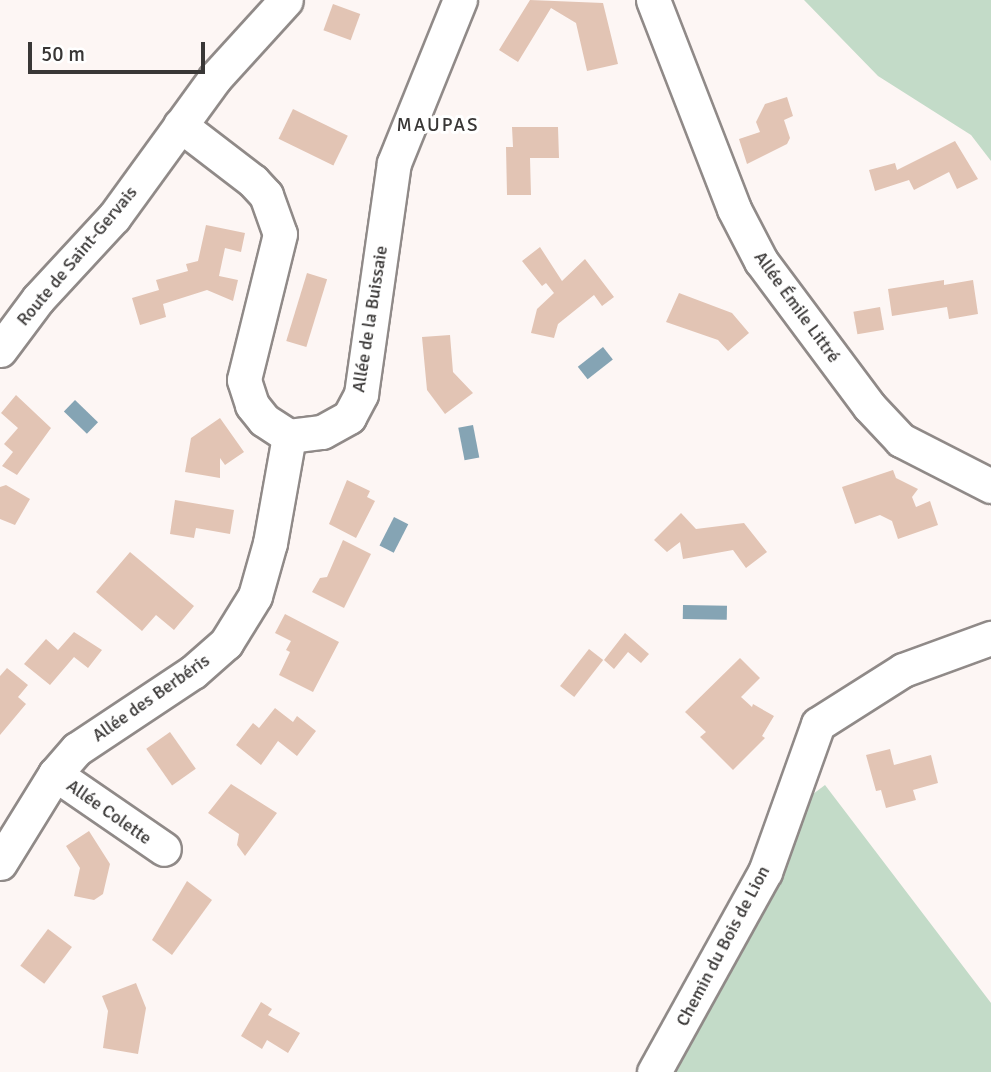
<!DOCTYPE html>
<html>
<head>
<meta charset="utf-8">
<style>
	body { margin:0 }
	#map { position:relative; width:991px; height:1072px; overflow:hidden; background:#fdf6f4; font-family:Signika,sans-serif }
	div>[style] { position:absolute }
	.green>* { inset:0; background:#c3dbc8 }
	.water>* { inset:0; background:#85a4b4; transform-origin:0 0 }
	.building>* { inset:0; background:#e2c4b4; transform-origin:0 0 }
	.roads { filter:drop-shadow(2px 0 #908a88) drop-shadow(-2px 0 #908a88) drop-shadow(0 2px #908a88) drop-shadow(0 -2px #908a88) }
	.minor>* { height:33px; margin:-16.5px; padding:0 16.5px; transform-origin:16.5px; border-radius:16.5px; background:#fff }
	span { translate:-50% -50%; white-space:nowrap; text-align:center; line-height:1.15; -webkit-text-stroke:6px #fff; paint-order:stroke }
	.street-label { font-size:18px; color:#393736 }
	.neighbourhood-label { font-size:19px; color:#393736; letter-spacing:2px }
	.scale { position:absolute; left:28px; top:42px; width:177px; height:32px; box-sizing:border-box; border:4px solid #393736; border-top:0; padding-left:9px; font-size:21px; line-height:24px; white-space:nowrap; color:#393736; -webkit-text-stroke:5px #fff; paint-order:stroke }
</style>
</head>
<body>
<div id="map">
	<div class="green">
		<div style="clip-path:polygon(804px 0,991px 0,991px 161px,971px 135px,878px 76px)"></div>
		<div style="clip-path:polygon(825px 785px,991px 1003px,991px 1072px,671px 1072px,750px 935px,813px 794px)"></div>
	</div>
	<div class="water">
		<div style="left:603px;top:347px;width:16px;height:32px;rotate:52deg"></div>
		<div style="left:75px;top:400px;width:32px;height:16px;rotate:44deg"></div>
		<div style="left:473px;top:425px;width:33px;height:15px;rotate:79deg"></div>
		<div style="left:394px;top:517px;width:16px;height:32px;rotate:27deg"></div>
		<div style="left:683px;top:605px;width:44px;height:14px;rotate:1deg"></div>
	</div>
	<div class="building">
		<div style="clip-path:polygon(530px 0,603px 3px,618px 64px,587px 71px,576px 23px,551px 8px,518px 62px,499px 50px)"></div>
		<div style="left:333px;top:4px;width:29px;height:28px;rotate:20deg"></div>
		<div style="clip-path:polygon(787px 97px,793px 116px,784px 120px,790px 138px,787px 144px,747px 164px,739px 139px,760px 132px,756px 122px,765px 104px)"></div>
		<div style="left:293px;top:109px;width:61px;height:33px;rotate:26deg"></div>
		<div style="clip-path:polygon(512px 127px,558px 127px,559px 158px,530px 158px,531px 195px,507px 195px,506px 147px,513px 147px)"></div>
		<div style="clip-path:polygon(955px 141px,978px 179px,957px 189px,949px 172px,914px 190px,909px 180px,875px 191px,869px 170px,895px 163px,897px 170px)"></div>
		<div style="clip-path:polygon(206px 225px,245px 233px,241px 252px,225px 248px,219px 276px,238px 280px,233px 301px,207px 290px,163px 304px,166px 317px,140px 325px,132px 298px,159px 290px,156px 280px,188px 271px,186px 264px,198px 261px)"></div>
		<div style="clip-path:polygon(540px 247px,562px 281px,585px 259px,614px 297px,602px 306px,594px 295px,558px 324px,554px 338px,531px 333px,537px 309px,554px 293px,546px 283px,542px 286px,522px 261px)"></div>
		<div style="left:307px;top:273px;width:21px;height:71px;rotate:17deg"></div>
		<div style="clip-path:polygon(944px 280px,944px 285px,973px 280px,978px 314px,949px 319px,947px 307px,892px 316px,888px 289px)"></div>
		<div style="clip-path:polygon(679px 293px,732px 313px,749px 333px,728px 351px,718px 340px,666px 322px)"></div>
		<div style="left:880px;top:307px;width:23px;height:27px;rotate:80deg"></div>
		<div style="clip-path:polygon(450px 335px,453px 372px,473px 393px,445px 414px,427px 390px,422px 337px)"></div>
		<div style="clip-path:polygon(16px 395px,51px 428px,17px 475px,2px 466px,13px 452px,4px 444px,18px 428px,1px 413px)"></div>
		<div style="clip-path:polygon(220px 418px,244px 452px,225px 465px,220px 458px,220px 478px,185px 472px,191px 438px)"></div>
		<div style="clip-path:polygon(893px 470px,896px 478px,918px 489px,912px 497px,916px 507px,930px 501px,938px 525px,898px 539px,892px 521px,880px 515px,855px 524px,842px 487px)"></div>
		<div style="clip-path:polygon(347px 480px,370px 491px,367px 497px,375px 501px,356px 538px,329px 524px)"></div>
		<div style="clip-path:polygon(6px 485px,30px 499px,15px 525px,0 519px,0 487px)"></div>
		<div style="clip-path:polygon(175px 500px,234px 510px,230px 534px,196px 528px,194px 538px,170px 534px)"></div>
		<div style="clip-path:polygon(681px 513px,696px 529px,744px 523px,767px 552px,746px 568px,733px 550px,683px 559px,680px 542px,667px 552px,654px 540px)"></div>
		<div style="clip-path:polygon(343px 540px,371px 554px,344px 608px,312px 592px,320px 578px,327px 577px)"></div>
		<div style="clip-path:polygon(130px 552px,194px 606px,174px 630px,156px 615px,142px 631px,96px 592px)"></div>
		<div style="clip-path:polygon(285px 614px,339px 642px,313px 692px,279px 675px,290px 652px,286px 650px,291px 641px,275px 633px)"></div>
		<div style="clip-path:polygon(74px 632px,102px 650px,88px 668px,74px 657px,50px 685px,24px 664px,46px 639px,58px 650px)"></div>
		<div style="clip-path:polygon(625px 633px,649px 654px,641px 663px,628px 652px,614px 669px,604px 660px)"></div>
		<div style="left:589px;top:649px;width:18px;height:47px;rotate:38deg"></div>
		<div style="clip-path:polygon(740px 658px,760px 678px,741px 697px,752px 707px,753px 704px,774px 716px,762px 736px,765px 738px,733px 770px,700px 737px,706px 732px,685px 712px)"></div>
		<div style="clip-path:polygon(7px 668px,28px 685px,18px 697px,26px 704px,0 735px,0 676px)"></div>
		<div style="clip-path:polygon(275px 708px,293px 722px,297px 716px,316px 731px,297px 756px,278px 741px,261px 765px,236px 745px,253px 723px,259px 728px)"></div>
		<div style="left:170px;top:732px;width:45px;height:29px;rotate:55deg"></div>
		<div style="clip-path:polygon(890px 749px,894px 765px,931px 755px,938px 783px,913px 790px,916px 800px,886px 808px,881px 790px,876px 791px,866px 755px)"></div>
		<div style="clip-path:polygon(231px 784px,277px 813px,245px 856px,237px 845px,239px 834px,208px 813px)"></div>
		<div style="clip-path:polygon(89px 831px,110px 864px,103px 894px,94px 900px,74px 896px,80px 868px,66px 846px)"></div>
		<div style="clip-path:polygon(187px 881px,212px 900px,172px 955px,152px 940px)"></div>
		<div style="left:48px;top:929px;width:30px;height:46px;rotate:37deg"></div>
		<div style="clip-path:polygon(136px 983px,146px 1008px,138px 1054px,103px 1048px,108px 1011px,102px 996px)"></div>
		<div style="clip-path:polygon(261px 1002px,272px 1009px,268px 1015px,300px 1033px,288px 1053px,267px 1040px,262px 1049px,241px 1036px)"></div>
	</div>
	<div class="roads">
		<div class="minor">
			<div style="left:653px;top:0;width:224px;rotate:68.8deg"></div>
			<div style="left:734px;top:209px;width:59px;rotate:62.6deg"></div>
			<div style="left:761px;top:261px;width:181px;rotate:53.3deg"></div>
			<div style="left:869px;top:406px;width:47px;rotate:46.7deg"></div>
			<div style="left:901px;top:440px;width:101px;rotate:27.1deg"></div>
			<div style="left:180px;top:125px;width:92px;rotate:37.5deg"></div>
			<div style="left:253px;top:181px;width:19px;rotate:47deg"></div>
			<div style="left:266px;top:195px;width:41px;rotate:70.3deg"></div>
			<div style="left:280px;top:234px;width:150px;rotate:103.9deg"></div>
			<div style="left:244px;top:380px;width:26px;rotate:72deg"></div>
			<div style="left:252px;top:405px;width:19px;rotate:51deg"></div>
			<div style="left:264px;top:420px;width:30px;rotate:33deg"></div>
			<div style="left:289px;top:436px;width:33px;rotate:-7deg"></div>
			<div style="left:322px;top:432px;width:31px;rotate:-29deg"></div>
			<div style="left:349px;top:417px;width:26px;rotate:-62deg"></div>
			<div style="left:361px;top:394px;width:233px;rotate:-81.9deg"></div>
			<div style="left:394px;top:163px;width:176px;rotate:-68deg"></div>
			<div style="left:0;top:350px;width:64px;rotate:-53.3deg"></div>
			<div style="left:38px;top:299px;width:112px;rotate:-47.2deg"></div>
			<div style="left:114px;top:217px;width:172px;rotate:-54deg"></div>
			<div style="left:215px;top:78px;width:105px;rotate:-47.7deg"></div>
			<div style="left:55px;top:774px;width:132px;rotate:34.5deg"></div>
			<div style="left:0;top:863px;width:105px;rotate:-58.3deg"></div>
			<div style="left:55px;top:774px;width:33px;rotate:-49deg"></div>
			<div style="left:77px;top:749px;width:139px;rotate:-33.6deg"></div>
			<div style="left:193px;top:672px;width:44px;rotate:-41.3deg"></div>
			<div style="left:226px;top:643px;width:55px;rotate:-58.3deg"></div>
			<div style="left:255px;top:596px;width:55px;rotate:-74.2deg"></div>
			<div style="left:270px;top:543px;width:109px;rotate:-79.9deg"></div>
			<div style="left:654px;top:1072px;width:229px;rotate:-61deg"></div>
			<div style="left:765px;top:872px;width:157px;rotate:-70.3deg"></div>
			<div style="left:818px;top:724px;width:101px;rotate:-32.4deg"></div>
			<div style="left:903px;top:670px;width:94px;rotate:-20deg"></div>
		</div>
	</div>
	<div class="street-label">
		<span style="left:77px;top:256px;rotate:-50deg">Route de Saint-Gervais</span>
		<span style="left:797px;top:307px;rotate:54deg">Allée Émile Littré</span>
		<span style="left:370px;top:319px;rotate:-81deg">Allée de la Buissaie</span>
		<span style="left:151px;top:698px;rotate:-35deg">Allée des Berbéris</span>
		<span style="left:109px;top:812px;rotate:35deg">Allée Colette</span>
		<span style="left:723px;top:946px;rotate:-62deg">Chemin du Bois de Lion</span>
	</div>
	<div class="neighbourhood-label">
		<span style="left:438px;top:126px">MAUPAS</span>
	</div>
	<div class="scale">50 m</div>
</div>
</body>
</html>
